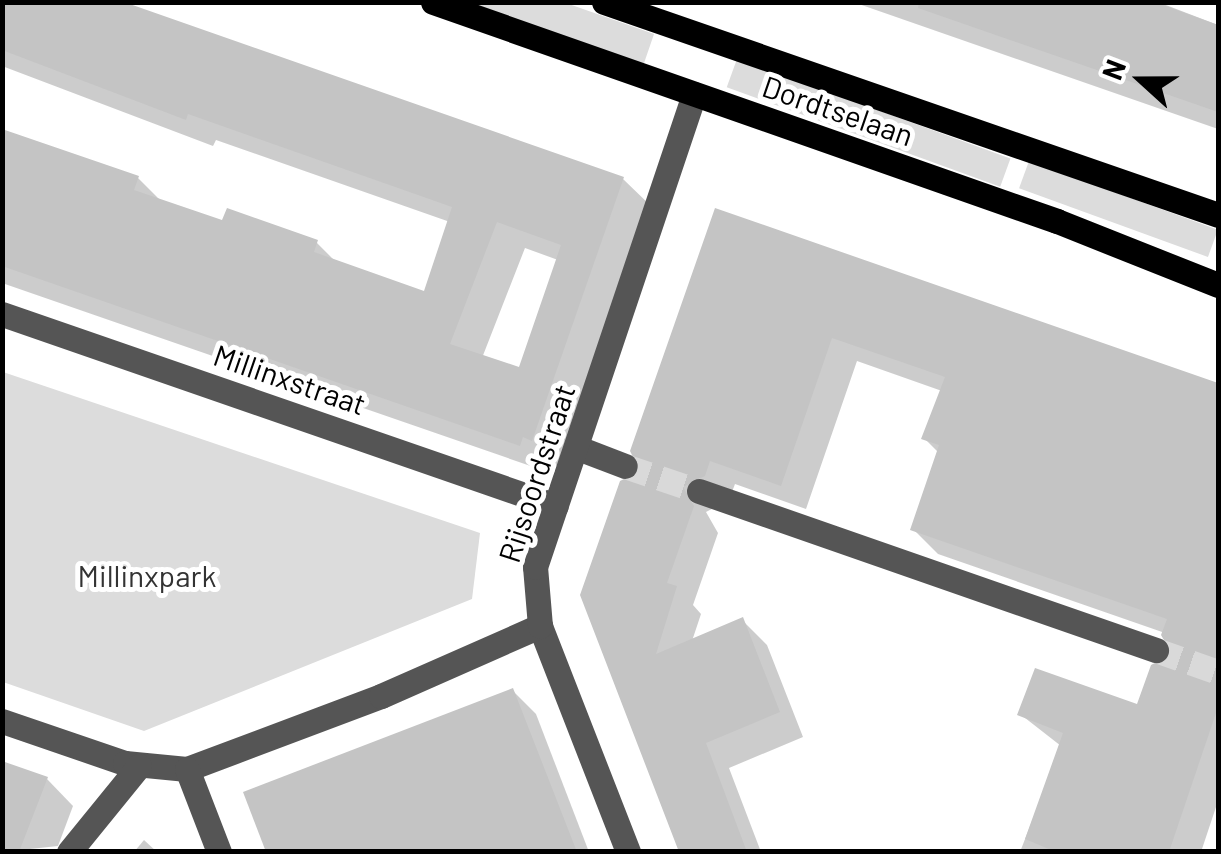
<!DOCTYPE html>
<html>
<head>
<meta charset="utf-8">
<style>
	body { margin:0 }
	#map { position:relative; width:1221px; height:854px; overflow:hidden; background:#fff; font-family:Barlow,sans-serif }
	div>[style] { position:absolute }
	.green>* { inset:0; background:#dcdcdc; transform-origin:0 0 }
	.shadow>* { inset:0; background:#0003 }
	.building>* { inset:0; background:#c4c4c4 }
	.minor-tunnel>* { height:25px; margin-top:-12.5px; transform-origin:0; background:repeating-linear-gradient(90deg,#d9d9d9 0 25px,transparent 0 37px) }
	.minor>* { height:25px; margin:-12.5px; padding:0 12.5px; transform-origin:12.5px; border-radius:12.5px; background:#555 }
	.major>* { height:25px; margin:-12.5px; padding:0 12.5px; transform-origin:12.5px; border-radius:12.5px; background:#000 }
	span { translate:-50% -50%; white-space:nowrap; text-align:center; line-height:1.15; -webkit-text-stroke:10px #fff; paint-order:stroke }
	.street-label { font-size:30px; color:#000 }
	.park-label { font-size:30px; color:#333 }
	.frame { position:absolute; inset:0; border:5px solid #000; pointer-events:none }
	.north { position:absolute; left:1091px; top:30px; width:100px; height:100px; -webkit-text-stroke:8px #fff; paint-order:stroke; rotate:291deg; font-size:28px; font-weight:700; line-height:40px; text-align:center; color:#000 }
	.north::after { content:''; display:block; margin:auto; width:35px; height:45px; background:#000; clip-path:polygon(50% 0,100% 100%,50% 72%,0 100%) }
</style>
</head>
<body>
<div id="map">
	<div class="green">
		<div style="clip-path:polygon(460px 3px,566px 3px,654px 34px,643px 66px)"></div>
		<div style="left:737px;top:59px;width:291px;height:30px;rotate:20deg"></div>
		<div style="left:1029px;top:161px;width:201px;height:29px;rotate:20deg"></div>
		<div style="clip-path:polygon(3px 372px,480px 533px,472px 599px,144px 731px,3px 682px)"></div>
	</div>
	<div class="shadow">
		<div style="clip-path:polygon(evenodd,2px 2px,623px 179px,651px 206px,560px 467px,550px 463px,548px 472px,2px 283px,2px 131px,138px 178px,162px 202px,223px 224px,317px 243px,337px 263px,425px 295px,450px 222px,216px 140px,213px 146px,2px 66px,2px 2px,525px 248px,558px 260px,520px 370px,482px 358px,525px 248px)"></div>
		<div style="clip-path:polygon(853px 2px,1158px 2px,1218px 25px,1218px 129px)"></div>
		<div style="clip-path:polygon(716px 211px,1218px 386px,1218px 801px,1201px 852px,1020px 852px,1061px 746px,1020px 714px,1138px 707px,1175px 655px,1165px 633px,938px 554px,913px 529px,939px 453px,924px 438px,942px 391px,857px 361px,806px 509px,735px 484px,729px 500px,706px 512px,718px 533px,693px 605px,701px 614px,692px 641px,742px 620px,767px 645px,803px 737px,729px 768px,761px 852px,682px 852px,583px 595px,644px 472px)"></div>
		<div style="clip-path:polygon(512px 690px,536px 714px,589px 852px,269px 852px)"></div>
		<div style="clip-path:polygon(47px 779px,73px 806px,58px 846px,2px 852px)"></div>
		<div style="clip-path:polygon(144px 840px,157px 852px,134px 852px)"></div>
	</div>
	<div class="building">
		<div style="clip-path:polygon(evenodd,2px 2px,124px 2px,624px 177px,532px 441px,523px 437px,520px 446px,2px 266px,2px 129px,139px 176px,134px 190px,222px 220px,227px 208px,318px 240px,314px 252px,424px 291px,452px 207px,188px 114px,186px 120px,2px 50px,2px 2px,497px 222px,561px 245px,519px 367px,450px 344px,497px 222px)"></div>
		<div style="clip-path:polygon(919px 2px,1155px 2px,1218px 25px,1218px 112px,918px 8px)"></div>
		<div style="clip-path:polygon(715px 208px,1218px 383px,1218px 707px,1169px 852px,1056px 852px,1025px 839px,1063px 733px,1017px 715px,1035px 668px,1137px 704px,1151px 665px,1172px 654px,1161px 635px,1167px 619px,910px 530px,939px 445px,921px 439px,945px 377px,832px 338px,781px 486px,710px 461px,705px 476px,683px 487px,694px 506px,667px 583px,677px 586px,656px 654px,743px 617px,780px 712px,706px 743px,747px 852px,679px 852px,580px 595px,620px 481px,640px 471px,630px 451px)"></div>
		<div style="clip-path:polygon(513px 688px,577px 852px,266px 852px,243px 792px)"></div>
		<div style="clip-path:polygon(2px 761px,48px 777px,19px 852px,2px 852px)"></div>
	</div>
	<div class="minor-tunnel">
		<div style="left:625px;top:466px;width:78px;rotate:18.7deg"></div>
		<div style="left:1156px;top:650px;width:66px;rotate:19.5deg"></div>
	</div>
	<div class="minor">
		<div style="left:2px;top:314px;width:586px;rotate:19.11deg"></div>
		<div style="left:578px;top:448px;width:50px;rotate:21deg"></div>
		<div style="left:699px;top:491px;width:484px;rotate:19.2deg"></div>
		<div style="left:540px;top:626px;width:243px;rotate:68.7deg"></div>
		<div style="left:2px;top:721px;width:130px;rotate:18.9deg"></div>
		<div style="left:125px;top:763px;width:62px;rotate:5.5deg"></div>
		<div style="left:187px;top:769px;width:207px;rotate:-20.6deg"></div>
		<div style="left:381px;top:696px;width:174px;rotate:-23.8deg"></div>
		<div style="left:540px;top:626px;width:59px;rotate:-94.8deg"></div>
		<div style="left:535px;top:567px;width:499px;rotate:-71.4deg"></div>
		<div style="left:187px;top:769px;width:89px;rotate:68.9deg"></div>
		<div style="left:69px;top:852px;width:111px;rotate:-50.9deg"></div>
	</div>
	<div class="major">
		<div style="left:433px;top:2px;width:661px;rotate:19.34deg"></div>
		<div style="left:1057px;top:221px;width:173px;rotate:21.7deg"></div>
		<div style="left:604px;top:2px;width:650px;rotate:19.13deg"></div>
	</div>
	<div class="street-label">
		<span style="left:838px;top:110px;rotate:19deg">Dordtselaan</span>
		<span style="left:290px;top:379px;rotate:19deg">Millinxstraat</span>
		<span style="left:536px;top:473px;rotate:-72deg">Rijsoordstraat</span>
	</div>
	<div class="park-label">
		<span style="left:147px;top:575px">Millinxpark</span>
	</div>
	<div class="frame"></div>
	<div class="north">N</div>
</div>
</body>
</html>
